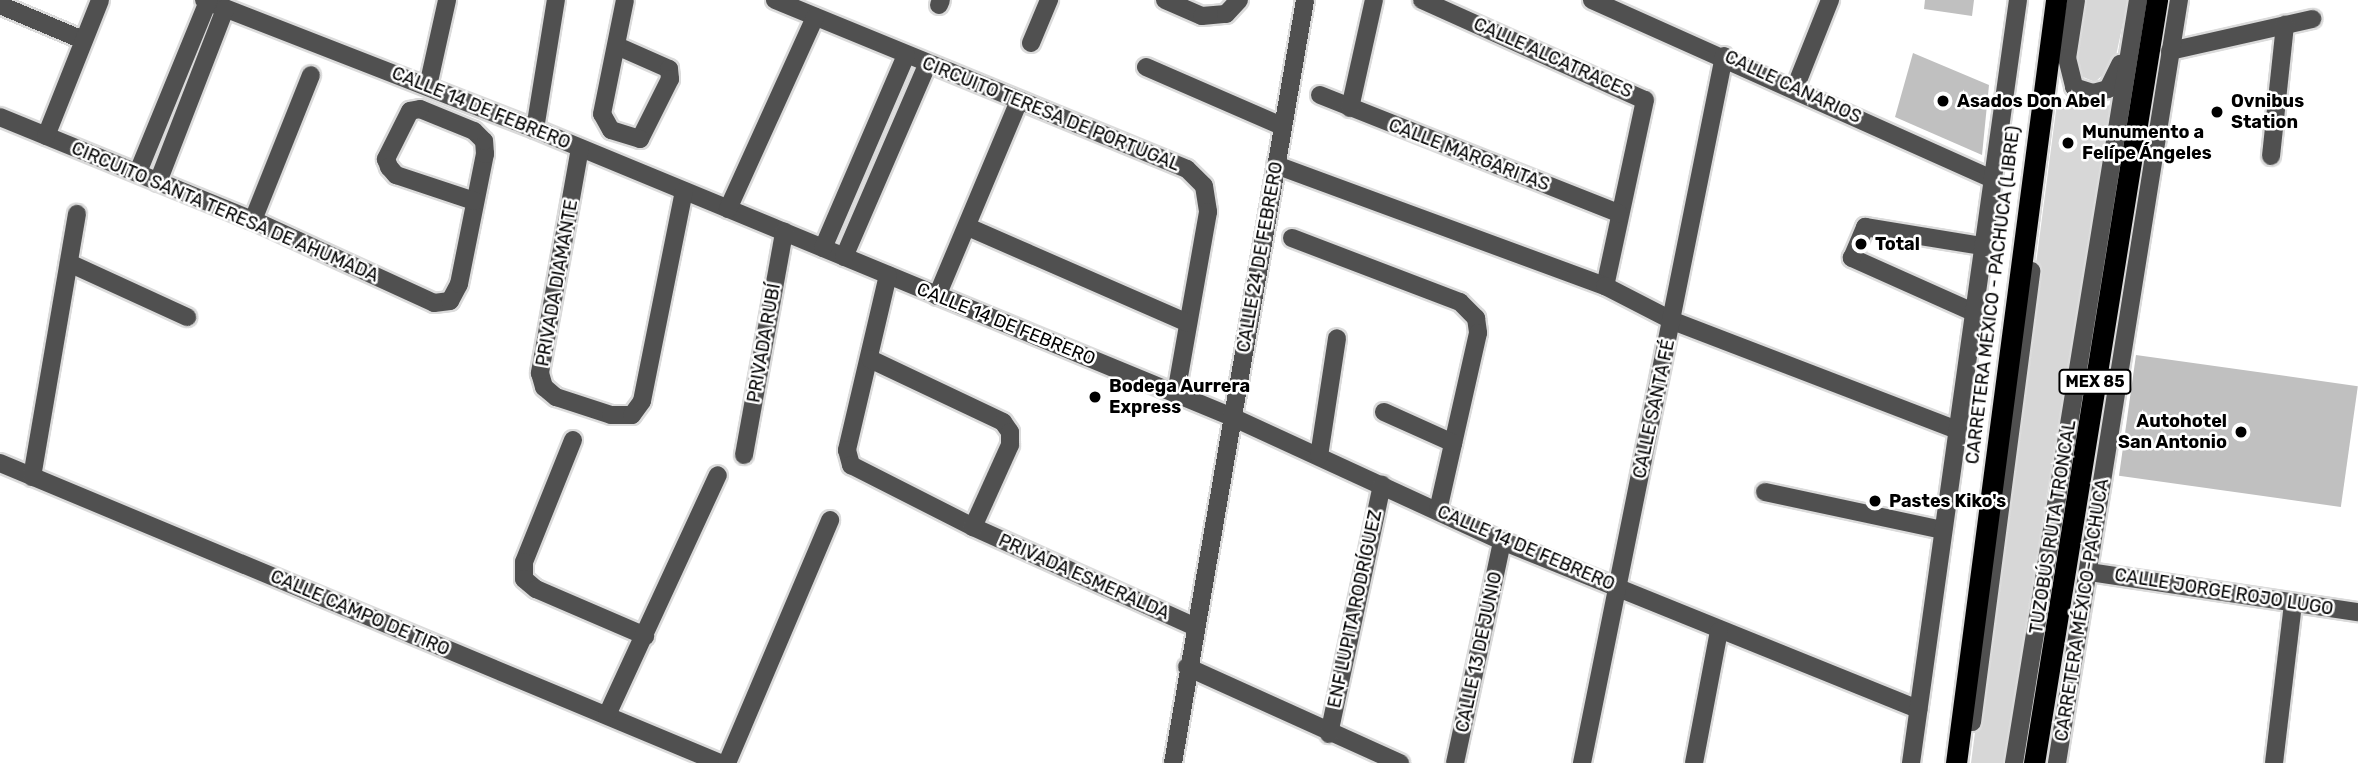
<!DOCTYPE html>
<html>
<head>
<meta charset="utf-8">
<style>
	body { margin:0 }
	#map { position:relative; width:2358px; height:763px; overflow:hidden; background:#fff; font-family:Rubik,sans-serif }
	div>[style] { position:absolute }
	.green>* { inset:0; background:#d7d7d7 }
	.building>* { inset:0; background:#c0c0c0; transform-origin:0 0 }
	.roads { filter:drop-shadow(2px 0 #dbdbdb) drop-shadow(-2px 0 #dbdbdb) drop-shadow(0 2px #dbdbdb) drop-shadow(0 -2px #dbdbdb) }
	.minor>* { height:18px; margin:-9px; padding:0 9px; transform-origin:9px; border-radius:9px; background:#505050 }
	.highway>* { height:21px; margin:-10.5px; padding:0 10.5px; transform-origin:10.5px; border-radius:10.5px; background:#000 }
	.dots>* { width:19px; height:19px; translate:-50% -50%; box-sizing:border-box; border:4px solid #fff; border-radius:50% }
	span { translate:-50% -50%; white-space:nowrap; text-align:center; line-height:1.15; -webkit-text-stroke:5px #fff; paint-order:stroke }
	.shield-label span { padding:2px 5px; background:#fff; border:2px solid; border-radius:5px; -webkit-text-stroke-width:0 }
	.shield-label { font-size:16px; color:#000; font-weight:700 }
	.street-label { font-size:18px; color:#000 }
	.poi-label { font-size:18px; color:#000; font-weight:700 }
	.left { translate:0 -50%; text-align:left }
	.right { translate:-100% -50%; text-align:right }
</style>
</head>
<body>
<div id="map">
	<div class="green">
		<div style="clip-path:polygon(2080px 0,2128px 0,2114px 65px,2095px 82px,2078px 75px,2074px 60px)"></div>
		<div style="clip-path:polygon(2058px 95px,2081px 110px,2117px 104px,2010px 763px,1971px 763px)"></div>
	</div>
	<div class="building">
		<div style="clip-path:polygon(1925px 0,1974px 0,1972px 16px,1924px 9px)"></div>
		<div style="clip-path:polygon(1913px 53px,1989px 85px,1982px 155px,1895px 117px)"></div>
		<div style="left:2136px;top:355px;width:224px;height:122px;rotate:8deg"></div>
	</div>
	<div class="roads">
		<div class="minor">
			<div style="left:204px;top:0;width:355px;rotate:21.3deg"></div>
			<div style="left:535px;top:129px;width:754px;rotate:22.45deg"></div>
			<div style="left:1232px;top:417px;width:297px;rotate:24.7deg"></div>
			<div style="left:1502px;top:541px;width:449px;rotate:22deg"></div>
			<div style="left:775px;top:0;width:445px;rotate:22.3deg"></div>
			<div style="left:1187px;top:169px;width:24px;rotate:45deg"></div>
			<div style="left:1204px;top:186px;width:26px;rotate:81deg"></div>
			<div style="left:1208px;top:212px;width:185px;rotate:100deg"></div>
			<div style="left:1165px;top:0;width:40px;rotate:23.4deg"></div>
			<div style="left:1202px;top:16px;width:24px;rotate:-5deg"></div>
			<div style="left:1226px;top:14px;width:19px;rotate:-47deg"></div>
			<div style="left:1422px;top:0;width:244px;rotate:24.2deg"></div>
			<div style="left:1645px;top:100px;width:190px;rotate:102.1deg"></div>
			<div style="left:1592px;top:0;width:438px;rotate:24.1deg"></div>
			<div style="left:2076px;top:0;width:59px;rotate:98.8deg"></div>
			<div style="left:2067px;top:58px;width:30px;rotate:76deg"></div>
			<div style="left:2074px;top:87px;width:20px;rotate:18deg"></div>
			<div style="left:2093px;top:93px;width:16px;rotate:-15deg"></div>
			<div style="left:2108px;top:89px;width:28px;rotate:-64deg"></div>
			<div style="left:0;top:5px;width:90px;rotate:22.9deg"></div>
			<div style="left:939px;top:5px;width:5px;rotate:-68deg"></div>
			<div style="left:1031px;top:43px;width:47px;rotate:-67.3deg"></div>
			<div style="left:617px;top:46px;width:57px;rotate:23.9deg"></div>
			<div style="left:669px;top:69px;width:10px;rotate:84deg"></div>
			<div style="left:670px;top:79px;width:67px;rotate:116.6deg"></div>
			<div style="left:640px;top:139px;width:30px;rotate:-163deg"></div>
			<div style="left:611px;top:130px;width:18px;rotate:-119deg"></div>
			<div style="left:602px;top:114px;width:116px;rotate:-78.6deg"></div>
			<div style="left:2170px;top:51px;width:146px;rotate:-12.7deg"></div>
			<div style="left:1146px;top:67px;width:148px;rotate:23.5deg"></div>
			<div style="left:428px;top:86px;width:88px;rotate:-77.5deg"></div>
			<div style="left:1795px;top:88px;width:95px;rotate:-68.3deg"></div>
			<div style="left:1320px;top:95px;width:321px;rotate:21.6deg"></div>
			<div style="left:1350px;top:108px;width:111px;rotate:-77.5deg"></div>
			<div style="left:0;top:117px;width:273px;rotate:22.2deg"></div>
			<div style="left:253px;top:220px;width:199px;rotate:24.6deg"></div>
			<div style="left:434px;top:303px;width:16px;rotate:-7deg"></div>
			<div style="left:450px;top:301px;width:19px;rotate:-62deg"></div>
			<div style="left:459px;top:284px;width:133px;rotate:-78.7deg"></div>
			<div style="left:485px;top:154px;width:13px;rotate:-94deg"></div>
			<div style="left:484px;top:141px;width:14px;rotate:-135deg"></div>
			<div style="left:474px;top:131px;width:58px;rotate:-157.8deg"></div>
			<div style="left:420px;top:109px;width:10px;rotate:169deg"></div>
			<div style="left:410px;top:111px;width:54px;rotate:116.6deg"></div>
			<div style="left:386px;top:159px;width:9px;rotate:69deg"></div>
			<div style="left:389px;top:167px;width:11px;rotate:49deg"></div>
			<div style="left:396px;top:175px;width:82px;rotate:18.4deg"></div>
			<div style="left:535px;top:129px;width:131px;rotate:-80.8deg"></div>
			<div style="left:46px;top:136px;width:146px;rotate:-68.3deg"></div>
			<div style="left:580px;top:148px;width:229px;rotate:100.1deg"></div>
			<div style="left:540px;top:373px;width:15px;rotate:74deg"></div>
			<div style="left:544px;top:387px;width:16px;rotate:40deg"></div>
			<div style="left:556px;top:397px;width:58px;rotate:18.1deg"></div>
			<div style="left:611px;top:415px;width:21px"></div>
			<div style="left:632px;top:415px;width:17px;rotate:-54deg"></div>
			<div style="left:642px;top:401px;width:214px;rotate:-78.7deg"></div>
			<div style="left:2271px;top:156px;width:132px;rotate:-83.9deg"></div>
			<div style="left:1276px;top:165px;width:351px;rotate:20.2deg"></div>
			<div style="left:1605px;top:286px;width:76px;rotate:27.2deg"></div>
			<div style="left:1673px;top:321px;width:304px;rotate:21deg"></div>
			<div style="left:138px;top:172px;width:185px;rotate:-67.7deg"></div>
			<div style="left:158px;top:182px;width:186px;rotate:-68.8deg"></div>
			<div style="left:728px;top:209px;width:211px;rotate:-65.6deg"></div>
			<div style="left:253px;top:220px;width:156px;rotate:-68.2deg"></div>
			<div style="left:968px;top:227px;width:240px;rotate:23.6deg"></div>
			<div style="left:1292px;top:238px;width:180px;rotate:20.9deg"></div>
			<div style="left:1460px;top:302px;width:23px;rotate:45deg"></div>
			<div style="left:1476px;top:318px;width:15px;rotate:82deg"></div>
			<div style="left:1478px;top:333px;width:182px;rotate:102.7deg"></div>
			<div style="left:823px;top:248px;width:210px;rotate:-66.7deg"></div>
			<div style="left:844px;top:257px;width:209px;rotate:-66.6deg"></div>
			<div style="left:69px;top:263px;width:130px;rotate:24.6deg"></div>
			<div style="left:888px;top:275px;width:180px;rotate:103.2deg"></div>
			<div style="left:847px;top:450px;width:16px;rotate:75deg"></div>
			<div style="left:851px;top:465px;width:137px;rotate:26.9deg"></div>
			<div style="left:973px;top:527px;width:243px;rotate:24.2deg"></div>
			<div style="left:937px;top:296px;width:209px;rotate:-67.2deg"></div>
			<div style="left:1973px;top:312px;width:133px;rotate:-155.9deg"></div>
			<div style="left:1852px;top:258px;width:34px;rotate:-67deg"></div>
			<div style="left:1865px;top:227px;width:119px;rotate:9.2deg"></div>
			<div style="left:870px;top:359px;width:147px;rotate:25.3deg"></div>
			<div style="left:1003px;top:422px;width:12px;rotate:55deg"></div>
			<div style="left:1010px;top:432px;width:13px;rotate:90deg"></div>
			<div style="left:1010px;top:445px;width:90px;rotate:114.3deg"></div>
			<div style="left:1384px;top:412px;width:76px;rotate:24.2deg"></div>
			<div style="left:573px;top:440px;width:131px;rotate:111.9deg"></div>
			<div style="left:524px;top:562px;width:17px;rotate:90deg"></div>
			<div style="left:524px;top:579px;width:16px;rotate:40deg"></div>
			<div style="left:536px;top:589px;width:119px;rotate:23.3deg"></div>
			<div style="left:744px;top:455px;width:227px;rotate:-79.8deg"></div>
			<div style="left:1319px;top:456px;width:119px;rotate:-81.3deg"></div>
			<div style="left:0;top:463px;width:780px;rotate:22.62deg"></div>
			<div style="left:32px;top:477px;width:267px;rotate:-80.3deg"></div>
			<div style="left:1765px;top:492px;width:182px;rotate:12.1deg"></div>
			<div style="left:2089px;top:572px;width:272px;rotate:8.5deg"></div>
			<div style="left:1187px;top:667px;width:234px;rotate:24.3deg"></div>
			<div style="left:607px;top:715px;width:264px;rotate:-65.2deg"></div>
			<div style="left:1972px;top:722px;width:455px;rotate:-82.5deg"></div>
			<div style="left:1329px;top:734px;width:255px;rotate:-78deg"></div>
			<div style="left:727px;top:763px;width:264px;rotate:-67deg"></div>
			<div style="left:1173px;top:763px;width:774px;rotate:-80.18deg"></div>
			<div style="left:1455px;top:763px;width:227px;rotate:-78deg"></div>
			<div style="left:1582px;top:763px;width:721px;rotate:-78.64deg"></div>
			<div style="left:1694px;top:763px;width:134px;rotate:-79.3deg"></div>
			<div style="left:1911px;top:763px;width:770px;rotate:-82.02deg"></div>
			<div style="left:2014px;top:763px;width:773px;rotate:-80.77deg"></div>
			<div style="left:2057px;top:763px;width:773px;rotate:-80.92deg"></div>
			<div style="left:2274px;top:763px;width:161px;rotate:-83.2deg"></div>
		</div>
		<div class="highway">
			<div style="left:1956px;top:763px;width:770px;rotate:-82.53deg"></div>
			<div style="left:2034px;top:763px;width:773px;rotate:-80.84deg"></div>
		</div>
	</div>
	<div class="dots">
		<div style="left:1943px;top:101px;background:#000"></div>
		<div style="left:2217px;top:112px;background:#000"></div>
		<div style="left:2068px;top:143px;background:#000"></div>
		<div style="left:1861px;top:244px;background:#000"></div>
		<div style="left:1095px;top:397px;background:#000"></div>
		<div style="left:2241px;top:432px;background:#000"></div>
		<div style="left:1875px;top:501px;background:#000"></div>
	</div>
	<div class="shield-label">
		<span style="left:2095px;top:382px">MEX 85</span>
	</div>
	<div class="street-label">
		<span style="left:1553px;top:58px;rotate:24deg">CALLE ALCATRACES</span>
		<span style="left:1793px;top:87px;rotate:25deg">CALLE CANARIOS</span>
		<span style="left:481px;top:108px;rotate:22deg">CALLE 14 DE FEBRERO</span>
		<span style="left:1051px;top:114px;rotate:22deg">CIRCUITO TERESA DE PORTUGAL</span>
		<span style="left:1469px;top:155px;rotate:21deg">CALLE MARGARITAS</span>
		<span style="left:225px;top:212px;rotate:23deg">CIRCUITO SANTA TERESA DE AHUMADA</span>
		<span style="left:1260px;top:257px;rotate:-80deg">CALLE 24 DE FEBRERO</span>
		<span style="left:557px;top:283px;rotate:-80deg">PRIVADA DIAMANTE</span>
		<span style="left:1993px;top:295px;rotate:-83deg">CARRETERA MÉXICO - PACHUCA (LIBRE)</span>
		<span style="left:1006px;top:324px;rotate:22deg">CALLE 14 DE FEBRERO</span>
		<span style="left:764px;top:343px;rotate:-80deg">PRIVADA RUBÍ</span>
		<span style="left:1654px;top:409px;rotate:-78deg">CALLE SANTA FÉ</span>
		<span style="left:2053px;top:527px;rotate:-81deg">TUZOBÚS RUTA TRONCAL</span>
		<span style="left:1526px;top:548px;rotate:23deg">CALLE 14 DE FEBRERO</span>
		<span style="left:1084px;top:577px;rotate:24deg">PRIVADA ESMERALDA</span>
		<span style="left:2224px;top:592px;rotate:9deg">CALLE JORGE ROJO LUGO</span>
		<span style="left:1355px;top:609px;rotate:-78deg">ENF LUPITA RODRÍGUEZ</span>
		<span style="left:2082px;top:610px;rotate:-81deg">CARRETERA MÉXICO-PACHUCA</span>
		<span style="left:360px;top:613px;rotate:23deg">CALLE CAMPO DE TIRO</span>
		<span style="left:1479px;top:652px;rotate:-78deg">CALLE 13 DE JUNIO</span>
	</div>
	<div class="poi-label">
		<span class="left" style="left:1957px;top:101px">Asados Don Abel</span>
		<span class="left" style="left:2231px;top:112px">Ovnibus<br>Station</span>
		<span class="left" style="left:2082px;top:143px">Munumento a<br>Felípe Ángeles</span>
		<span class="left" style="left:1875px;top:244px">Total</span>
		<span class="left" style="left:1109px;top:397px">Bodega Aurrera<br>Express</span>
		<span class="right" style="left:2227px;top:432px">Autohotel<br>San Antonio</span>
		<span class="left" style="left:1889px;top:501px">Pastes Kiko's</span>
	</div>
</div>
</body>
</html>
